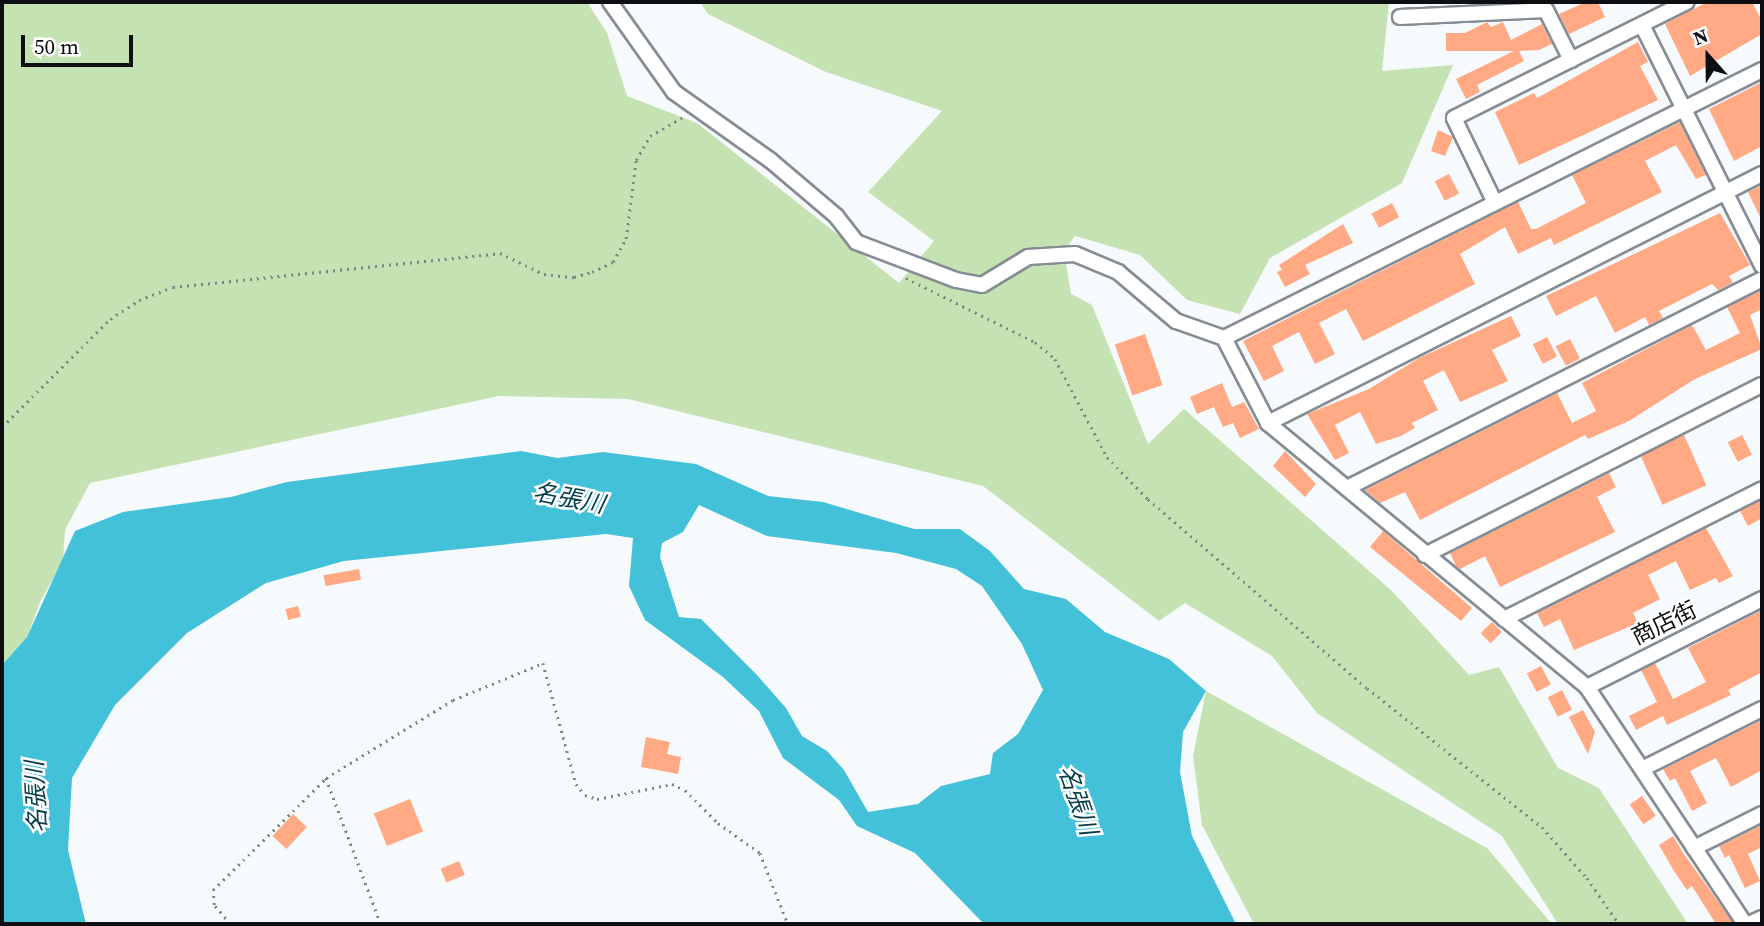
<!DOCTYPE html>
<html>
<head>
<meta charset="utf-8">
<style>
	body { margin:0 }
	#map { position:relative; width:1764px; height:926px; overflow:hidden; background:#f7fafd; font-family:"Source Serif 4","Noto Sans JP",serif }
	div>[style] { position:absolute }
	.green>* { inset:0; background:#c5e2b2 }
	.water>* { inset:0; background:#43c1d9 }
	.building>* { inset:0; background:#ffa985; transform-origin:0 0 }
	.path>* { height:2.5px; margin-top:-1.25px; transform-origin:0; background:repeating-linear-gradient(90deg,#818487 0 2px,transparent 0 7px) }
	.roads { filter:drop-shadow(2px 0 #868c94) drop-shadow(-2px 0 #868c94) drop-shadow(0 2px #868c94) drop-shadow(0 -2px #868c94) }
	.street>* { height:14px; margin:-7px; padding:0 7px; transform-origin:7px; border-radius:7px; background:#fff }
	span { translate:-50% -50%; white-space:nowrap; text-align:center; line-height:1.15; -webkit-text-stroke:5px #fff; paint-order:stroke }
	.street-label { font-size:23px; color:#0d0f12 }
	.water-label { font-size:24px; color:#043f49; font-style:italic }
	.frame { position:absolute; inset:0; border:4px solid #0d0f12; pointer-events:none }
	.north { position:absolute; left:1673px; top:21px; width:70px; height:70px; -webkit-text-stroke:5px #fff; paint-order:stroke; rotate:339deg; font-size:19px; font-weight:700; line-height:28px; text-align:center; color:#0d0f12 }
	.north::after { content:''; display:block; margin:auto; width:24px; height:32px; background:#0d0f12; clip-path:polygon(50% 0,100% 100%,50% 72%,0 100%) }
	.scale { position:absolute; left:21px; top:35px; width:112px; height:32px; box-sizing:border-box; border:4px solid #0d0f12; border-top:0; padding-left:9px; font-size:21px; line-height:24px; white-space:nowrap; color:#0d0f12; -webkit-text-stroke:5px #fff; paint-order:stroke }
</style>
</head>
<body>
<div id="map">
	<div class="green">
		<div style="clip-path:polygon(2px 2px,587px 2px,607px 33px,627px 96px,697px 123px,899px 283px,934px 241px,868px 192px,942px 111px,826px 72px,708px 14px,700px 2px,1389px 2px,1382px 71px,1453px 65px,1402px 183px,1270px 258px,1240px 314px,1187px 300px,1140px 255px,1075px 236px,1064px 251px,1071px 294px,1092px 305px,1148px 444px,1184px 409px,1392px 591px,1469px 675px,1499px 667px,1558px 768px,1599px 788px,1688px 924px,1558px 924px,1502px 836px,1317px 713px,1272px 656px,1185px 603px,1159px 621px,983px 486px,628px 399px,499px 396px,90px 483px,65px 530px,63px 562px,41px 600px,27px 637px,2px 665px)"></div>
		<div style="clip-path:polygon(1206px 691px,1487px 848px,1552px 924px,1254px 924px,1202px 825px,1193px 756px)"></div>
	</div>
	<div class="water">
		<div style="clip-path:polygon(evenodd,521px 451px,557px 458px,603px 452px,696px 464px,768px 496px,823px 502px,914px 529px,960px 529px,990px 551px,1024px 589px,1066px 599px,1105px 632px,1169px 659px,1206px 691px,1183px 732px,1180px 772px,1192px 836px,1236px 924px,984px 924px,915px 853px,857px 826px,839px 800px,783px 758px,759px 711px,723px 677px,645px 620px,629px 586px,633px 538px,606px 534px,344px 561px,266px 583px,187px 633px,115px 705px,72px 778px,68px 850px,86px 924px,2px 924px,2px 665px,27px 637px,75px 531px,123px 512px,231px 497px,287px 482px,521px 451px,699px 505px,767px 536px,896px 553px,956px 569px,982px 586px,1022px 644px,1043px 690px,1018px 734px,993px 753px,990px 774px,941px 786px,918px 804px,868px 812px,844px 770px,827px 751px,802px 736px,786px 708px,757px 675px,701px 619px,679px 617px,660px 557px,662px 543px,683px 532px,699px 505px)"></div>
	</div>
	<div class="building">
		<div style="clip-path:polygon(1586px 2px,1598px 2px,1605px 17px,1569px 34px,1559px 14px)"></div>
		<div style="clip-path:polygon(1707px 2px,1752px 2px,1762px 21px,1762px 34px,1690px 76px,1665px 24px)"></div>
		<div style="clip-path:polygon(1487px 22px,1491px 27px,1503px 22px,1511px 40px,1542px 24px,1552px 44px,1539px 50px,1519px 51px,1524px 61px,1477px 85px,1480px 92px,1466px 99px,1456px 79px,1514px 51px,1446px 51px,1446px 33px,1465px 33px)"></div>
		<div style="clip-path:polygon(1638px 42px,1648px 62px,1640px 66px,1658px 100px,1519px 165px,1495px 112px,1534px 93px,1537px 98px)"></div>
		<div style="clip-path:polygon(1762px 82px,1762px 146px,1734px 161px,1709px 109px)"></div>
		<div style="clip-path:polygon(1680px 122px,1706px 175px,1696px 179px,1676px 145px,1645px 161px,1662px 192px,1554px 245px,1551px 238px,1518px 254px,1505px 227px,1460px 254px,1475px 284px,1363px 341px,1346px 309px,1319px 323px,1335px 354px,1315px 364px,1299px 332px,1272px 346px,1284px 371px,1264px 381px,1243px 341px,1518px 202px,1531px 229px,1536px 229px,1586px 203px,1572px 175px)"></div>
		<div style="clip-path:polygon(1438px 130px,1453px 137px,1445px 156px,1431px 151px)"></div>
		<div style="left:1449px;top:174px;width:22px;height:16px;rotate:63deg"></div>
		<div style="clip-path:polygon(1762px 185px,1762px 221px,1748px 192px)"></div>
		<div style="left:1392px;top:203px;width:16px;height:23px;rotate:63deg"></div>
		<div style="clip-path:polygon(1720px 213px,1750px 265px,1729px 276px,1733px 283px,1718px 290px,1712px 284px,1659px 311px,1663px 318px,1649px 325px,1645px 317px,1615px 333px,1596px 296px,1556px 316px,1546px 296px)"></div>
		<div style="clip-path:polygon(1343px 224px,1353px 243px,1305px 265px,1310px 274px,1285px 287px,1277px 272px,1282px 270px,1279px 265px)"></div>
		<div style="clip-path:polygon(1762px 290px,1762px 309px,1750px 315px,1762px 349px,1695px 379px,1629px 421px,1588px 439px,1585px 435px,1420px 520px,1405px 492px,1380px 503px,1365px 490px,1557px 393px,1572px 423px,1596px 411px,1582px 383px,1692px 325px,1706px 350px,1740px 333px,1727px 307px)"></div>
		<div style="clip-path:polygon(1511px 316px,1521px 336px,1492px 350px,1508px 381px,1460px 402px,1444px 370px,1423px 381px,1438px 410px,1412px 423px,1415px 428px,1401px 436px,1376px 444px,1360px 412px,1335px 425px,1349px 453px,1335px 460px,1307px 414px,1369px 389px,1419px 358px)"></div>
		<div style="left:1145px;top:334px;width:54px;height:32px;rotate:71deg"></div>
		<div style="left:1547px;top:337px;width:22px;height:16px;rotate:63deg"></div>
		<div style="left:1570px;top:339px;width:22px;height:16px;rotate:63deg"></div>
		<div style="clip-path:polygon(1222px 383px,1232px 407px,1244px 402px,1259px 429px,1240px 438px,1233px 423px,1223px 427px,1214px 407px,1197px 414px,1190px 397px)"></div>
		<div style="left:1684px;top:435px;width:55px;height:48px;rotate:66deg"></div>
		<div style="left:1742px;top:435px;width:22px;height:16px;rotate:63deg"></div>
		<div style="clip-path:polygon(1285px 451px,1316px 484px,1305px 497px,1273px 466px)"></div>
		<div style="clip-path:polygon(1609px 473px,1616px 487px,1597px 497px,1615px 532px,1500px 587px,1485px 556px,1460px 569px,1456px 566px,1450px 553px)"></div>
		<div style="clip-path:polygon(1762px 500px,1762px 518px,1748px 526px,1740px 511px)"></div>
		<div style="clip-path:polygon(1706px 528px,1733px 576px,1719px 583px,1716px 578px,1690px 590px,1676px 561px,1648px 575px,1660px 599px,1633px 613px,1638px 623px,1574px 650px,1560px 619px,1544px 627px,1537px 613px)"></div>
		<div style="clip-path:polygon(1383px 531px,1472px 608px,1461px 621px,1370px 547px)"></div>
		<div style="left:359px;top:569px;width:11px;height:36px;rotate:80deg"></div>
		<div style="left:298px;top:606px;width:11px;height:13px;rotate:75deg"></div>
		<div style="clip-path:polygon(1762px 610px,1762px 672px,1728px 690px,1731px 695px,1667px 725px,1663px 716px,1636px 730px,1629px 716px,1657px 702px,1641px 670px,1655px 663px,1673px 699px,1706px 682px,1688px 648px)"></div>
		<div style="left:1492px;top:622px;width:14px;height:16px;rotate:45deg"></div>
		<div style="left:1541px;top:666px;width:21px;height:16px;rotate:62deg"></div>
		<div style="left:1562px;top:690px;width:22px;height:16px;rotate:63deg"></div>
		<div style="clip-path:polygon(1583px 710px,1595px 732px,1588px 754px,1569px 717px)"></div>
		<div style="clip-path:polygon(1762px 720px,1762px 770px,1731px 787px,1716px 758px,1690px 771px,1707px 803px,1692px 811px,1675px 778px,1670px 781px,1663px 769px)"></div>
		<div style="clip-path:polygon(646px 737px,670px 742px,667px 754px,681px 757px,678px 774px,641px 767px)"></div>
		<div style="left:1642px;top:796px;width:24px;height:15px;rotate:55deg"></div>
		<div style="left:410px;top:799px;width:35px;height:39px;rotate:68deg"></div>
		<div style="left:293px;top:814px;width:19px;height:30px;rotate:43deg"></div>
		<div style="clip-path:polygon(1762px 825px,1762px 847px,1748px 854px,1760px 881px,1745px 888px,1729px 855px,1725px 858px,1719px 846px)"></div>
		<div style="clip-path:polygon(1673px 836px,1684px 854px,1734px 924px,1716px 924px,1692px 886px,1687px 890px,1674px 871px,1659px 845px)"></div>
		<div style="left:459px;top:861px;width:15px;height:20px;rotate:67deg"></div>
	</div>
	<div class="path">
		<div style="left:906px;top:278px;width:144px;rotate:26.4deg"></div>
		<div style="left:1035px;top:342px;width:26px;rotate:40deg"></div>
		<div style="left:1055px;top:359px;width:111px;rotate:62deg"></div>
		<div style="left:1107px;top:457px;width:59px;rotate:45.7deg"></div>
		<div style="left:1148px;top:499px;width:289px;rotate:40.8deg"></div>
		<div style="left:1367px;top:688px;width:223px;rotate:38.5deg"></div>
		<div style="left:1542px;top:827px;width:68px;rotate:48.6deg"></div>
		<div style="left:1587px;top:878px;width:56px;rotate:55.2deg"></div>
		<div style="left:2px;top:427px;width:153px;rotate:-45deg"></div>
		<div style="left:110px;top:319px;width:35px;rotate:-33deg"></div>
		<div style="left:139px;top:300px;width:36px;rotate:-21deg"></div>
		<div style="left:173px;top:287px;width:329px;rotate:-5.9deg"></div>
		<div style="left:500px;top:253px;width:49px;rotate:25.5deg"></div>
		<div style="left:544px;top:274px;width:30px;rotate:6deg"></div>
		<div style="left:574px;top:277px;width:19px;rotate:-16deg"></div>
		<div style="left:592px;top:272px;width:23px;rotate:-25deg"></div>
		<div style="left:613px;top:262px;width:26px;rotate:-61deg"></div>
		<div style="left:626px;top:239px;width:80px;rotate:-82.8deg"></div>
		<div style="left:636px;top:160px;width:28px;rotate:-60deg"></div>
		<div style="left:650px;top:136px;width:38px;rotate:-30deg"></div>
		<div style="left:326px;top:778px;width:156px;rotate:69.4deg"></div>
		<div style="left:230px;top:924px;width:25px;rotate:-130deg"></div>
		<div style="left:214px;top:905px;width:15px;rotate:-94deg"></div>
		<div style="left:213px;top:890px;width:159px;rotate:-44.7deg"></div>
		<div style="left:326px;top:778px;width:149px;rotate:-31.6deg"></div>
		<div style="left:453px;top:700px;width:97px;rotate:-22.3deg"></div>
		<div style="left:543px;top:663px;width:125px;rotate:74.7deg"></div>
		<div style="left:576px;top:784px;width:14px;rotate:51deg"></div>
		<div style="left:585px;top:795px;width:13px;rotate:18deg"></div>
		<div style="left:597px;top:799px;width:76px;rotate:-11.3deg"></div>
		<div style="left:672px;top:784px;width:14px;rotate:25deg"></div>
		<div style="left:685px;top:790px;width:47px;rotate:45deg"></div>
		<div style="left:718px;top:823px;width:52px;rotate:35.5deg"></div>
		<div style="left:760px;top:853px;width:76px;rotate:68.5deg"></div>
	</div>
	<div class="roads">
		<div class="street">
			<div style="left:610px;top:2px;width:110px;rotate:54.6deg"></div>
			<div style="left:674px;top:92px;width:118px;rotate:35.3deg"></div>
			<div style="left:770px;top:160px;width:87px;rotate:40.3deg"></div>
			<div style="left:836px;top:216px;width:33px;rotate:52deg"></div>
			<div style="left:856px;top:242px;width:107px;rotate:20.8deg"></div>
			<div style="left:956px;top:280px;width:26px;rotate:11deg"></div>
			<div style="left:982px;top:285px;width:54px;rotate:-31.3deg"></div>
			<div style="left:1028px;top:257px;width:47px;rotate:-3.7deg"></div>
			<div style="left:1075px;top:254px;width:47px;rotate:22.7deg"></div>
			<div style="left:1118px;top:272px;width:76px;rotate:40.2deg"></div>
			<div style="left:1176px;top:321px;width:51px;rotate:19.5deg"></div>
			<div style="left:1224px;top:338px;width:601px;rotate:-26.48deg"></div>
			<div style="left:1400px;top:17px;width:146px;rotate:-2.7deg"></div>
			<div style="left:1546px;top:10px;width:56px;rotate:63.4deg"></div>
			<div style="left:1642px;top:25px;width:269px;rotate:63.5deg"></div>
			<div style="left:1495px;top:203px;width:94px;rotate:-115.8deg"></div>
			<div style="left:1454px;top:118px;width:260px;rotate:-26.5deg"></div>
			<div style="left:1224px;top:338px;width:96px;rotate:62.6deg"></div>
			<div style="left:1268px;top:423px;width:414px;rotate:39.6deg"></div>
			<div style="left:1587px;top:687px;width:285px;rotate:56.3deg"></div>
			<div style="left:1268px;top:423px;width:553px;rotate:-26.75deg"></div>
			<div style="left:1347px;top:488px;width:465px;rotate:-26.7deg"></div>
			<div style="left:1425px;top:555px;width:377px;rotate:-26.8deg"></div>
			<div style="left:1504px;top:619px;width:289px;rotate:-26.7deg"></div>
			<div style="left:1587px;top:687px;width:196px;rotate:-26.7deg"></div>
			<div style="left:1642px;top:769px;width:134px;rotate:-26.6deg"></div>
			<div style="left:1694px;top:848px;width:76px;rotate:-26.6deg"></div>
			<div style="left:1749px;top:924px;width:14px;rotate:-25deg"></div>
		</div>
	</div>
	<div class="street-label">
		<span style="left:1664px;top:623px;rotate:-26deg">商店街</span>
	</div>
	<div class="water-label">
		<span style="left:569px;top:498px;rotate:11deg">名張川</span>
		<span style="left:36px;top:797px;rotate:-93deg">名張川</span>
		<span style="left:1078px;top:800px;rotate:71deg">名張川</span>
	</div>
	<div class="frame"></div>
	<div class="north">N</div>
	<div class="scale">50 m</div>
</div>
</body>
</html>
